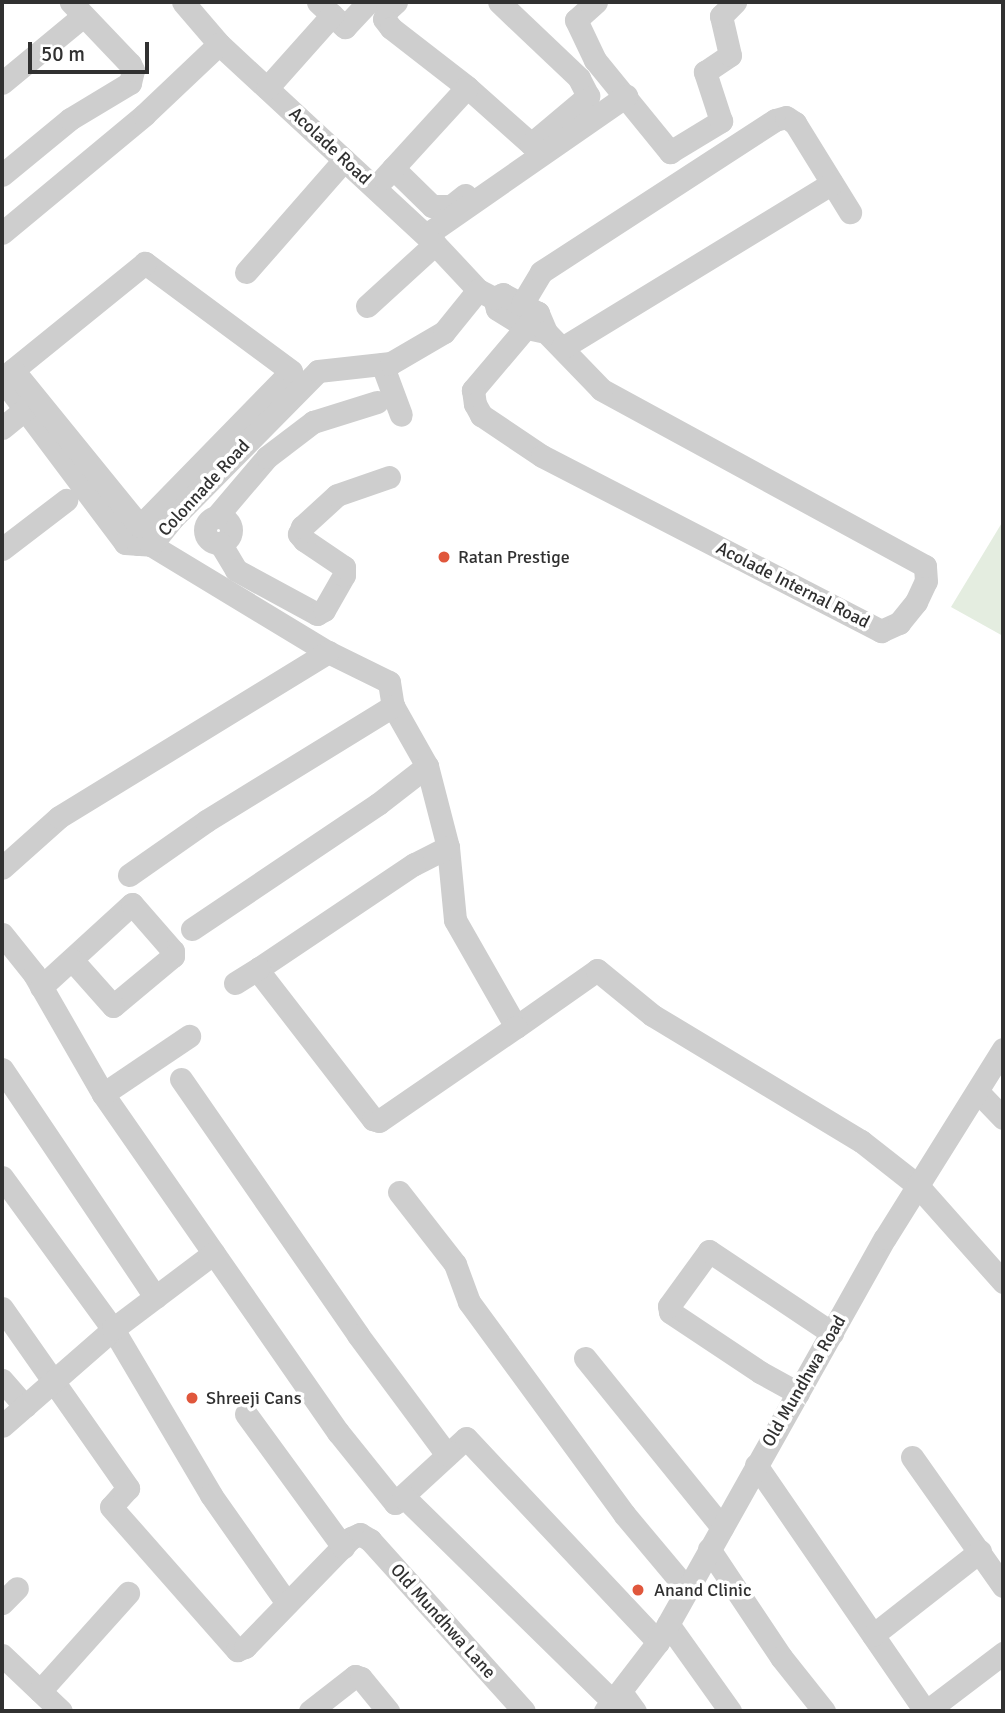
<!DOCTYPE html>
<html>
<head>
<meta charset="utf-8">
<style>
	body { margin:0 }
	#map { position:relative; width:1005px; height:1713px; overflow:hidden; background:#fff; font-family:Signika,sans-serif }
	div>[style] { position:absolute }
	.green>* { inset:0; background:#e4ede0 }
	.minor>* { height:23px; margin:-11.5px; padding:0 11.5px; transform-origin:11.5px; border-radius:11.5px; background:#cecece }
	.minor>.ring { margin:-11.5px; padding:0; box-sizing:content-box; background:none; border:23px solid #cecece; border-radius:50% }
	.dots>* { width:19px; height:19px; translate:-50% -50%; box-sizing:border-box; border:4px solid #fff; border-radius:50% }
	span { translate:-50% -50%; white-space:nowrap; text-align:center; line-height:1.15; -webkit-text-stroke:7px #fff; paint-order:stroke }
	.street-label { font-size:18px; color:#313131 }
	.poi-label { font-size:18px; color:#313131 }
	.left { translate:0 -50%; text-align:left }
	.frame { position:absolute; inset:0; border:4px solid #313131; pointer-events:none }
	.scale { position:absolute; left:28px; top:42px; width:121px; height:32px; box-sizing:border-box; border:4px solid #313131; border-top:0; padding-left:9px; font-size:21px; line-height:24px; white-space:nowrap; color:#313131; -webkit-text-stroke:5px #fff; paint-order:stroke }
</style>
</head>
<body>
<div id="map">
	<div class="green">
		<div style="clip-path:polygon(1003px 521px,1003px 636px,951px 607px)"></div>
	</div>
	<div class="minor">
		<div style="left:183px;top:2px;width:55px;rotate:49.4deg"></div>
		<div style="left:219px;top:44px;width:294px;rotate:42.8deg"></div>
		<div style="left:435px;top:244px;width:63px;rotate:46.9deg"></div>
		<div style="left:478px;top:290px;width:18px;rotate:27deg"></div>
		<div style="left:494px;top:298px;width:11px;rotate:75deg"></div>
		<div style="left:497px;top:309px;width:36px;rotate:32deg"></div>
		<div style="left:527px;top:328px;width:19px;rotate:12deg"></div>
		<div style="left:546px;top:332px;width:21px;rotate:-113deg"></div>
		<div style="left:538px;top:313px;width:40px;rotate:-152deg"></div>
		<div style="left:503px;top:294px;width:10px;rotate:156deg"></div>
		<div style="left:318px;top:2px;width:37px;rotate:43deg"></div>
		<div style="left:345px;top:27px;width:34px;rotate:-47deg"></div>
		<div style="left:396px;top:2px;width:12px;rotate:138deg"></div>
		<div style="left:387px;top:10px;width:9px;rotate:108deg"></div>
		<div style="left:384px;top:19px;width:11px;rotate:52deg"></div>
		<div style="left:391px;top:28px;width:96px;rotate:37.8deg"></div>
		<div style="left:467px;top:87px;width:86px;rotate:41.7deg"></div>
		<div style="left:531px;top:144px;width:75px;rotate:-40.1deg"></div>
		<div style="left:588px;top:96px;width:20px;rotate:-117deg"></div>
		<div style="left:579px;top:78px;width:110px;rotate:-136.5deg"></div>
		<div style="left:596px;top:2px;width:27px;rotate:138deg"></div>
		<div style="left:576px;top:20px;width:44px;rotate:64.6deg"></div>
		<div style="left:595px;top:60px;width:119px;rotate:50.8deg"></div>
		<div style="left:670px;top:152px;width:60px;rotate:-31.3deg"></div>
		<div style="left:721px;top:121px;width:52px;rotate:-108.1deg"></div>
		<div style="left:705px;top:72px;width:30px;rotate:-34deg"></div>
		<div style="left:730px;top:55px;width:40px;rotate:-103deg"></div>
		<div style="left:721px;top:16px;width:20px;rotate:-45deg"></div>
		<div style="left:2px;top:83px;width:105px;rotate:-39.6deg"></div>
		<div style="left:267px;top:88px;width:98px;rotate:-48.3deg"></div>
		<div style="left:393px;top:168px;width:54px;rotate:44.3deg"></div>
		<div style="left:432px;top:206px;width:19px"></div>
		<div style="left:451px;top:206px;width:18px;rotate:-38deg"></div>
		<div style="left:2px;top:175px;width:88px;rotate:-39.5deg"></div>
		<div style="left:70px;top:119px;width:70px;rotate:-31deg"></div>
		<div style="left:130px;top:83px;width:13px;rotate:-77deg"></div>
		<div style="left:133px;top:70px;width:7px;rotate:-117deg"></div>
		<div style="left:130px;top:64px;width:86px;rotate:-133.6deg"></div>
		<div style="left:384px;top:178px;width:123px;rotate:-47.6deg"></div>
		<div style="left:2px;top:233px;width:185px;rotate:-39.7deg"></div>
		<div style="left:144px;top:115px;width:103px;rotate:-43.4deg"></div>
		<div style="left:426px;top:235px;width:244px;rotate:-34.8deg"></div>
		<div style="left:246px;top:272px;width:149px;rotate:-48.8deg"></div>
		<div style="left:522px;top:304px;width:37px;rotate:-59deg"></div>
		<div style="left:541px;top:272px;width:279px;rotate:-33deg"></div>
		<div style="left:775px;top:120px;width:11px;rotate:-15deg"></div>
		<div style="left:786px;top:117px;width:11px;rotate:34deg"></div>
		<div style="left:795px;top:123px;width:105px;rotate:58.3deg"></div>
		<div style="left:367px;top:306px;width:92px;rotate:-42.4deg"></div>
		<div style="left:538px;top:313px;width:101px;rotate:130.2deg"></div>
		<div style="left:473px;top:390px;width:14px;rotate:82deg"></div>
		<div style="left:475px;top:404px;width:13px;rotate:61deg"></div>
		<div style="left:481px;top:415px;width:73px;rotate:33.9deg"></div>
		<div style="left:542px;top:456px;width:382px;rotate:27.3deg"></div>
		<div style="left:881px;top:631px;width:20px;rotate:-24deg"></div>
		<div style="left:899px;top:623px;width:27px;rotate:-51deg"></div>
		<div style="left:916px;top:602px;width:23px;rotate:-65deg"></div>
		<div style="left:926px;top:581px;width:15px;rotate:-94deg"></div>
		<div style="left:925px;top:566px;width:369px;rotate:-151.4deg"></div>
		<div style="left:601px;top:389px;width:79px;rotate:-134deg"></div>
		<div style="left:562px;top:348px;width:316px;rotate:-31.4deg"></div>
		<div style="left:382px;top:364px;width:54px;rotate:69.6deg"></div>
		<div style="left:2px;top:379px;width:205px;rotate:53.1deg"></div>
		<div style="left:125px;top:543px;width:26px;rotate:4deg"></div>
		<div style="left:2px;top:428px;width:28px;rotate:-39deg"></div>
		<div class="ring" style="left:205px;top:517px;width:3px;height:3px"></div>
		<div style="left:216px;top:517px;width:79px;rotate:-49.6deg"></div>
		<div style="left:267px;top:457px;width:58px;rotate:-37.3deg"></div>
		<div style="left:313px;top:422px;width:67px;rotate:-17.4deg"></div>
		<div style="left:220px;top:543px;width:31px;rotate:59deg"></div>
		<div style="left:236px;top:570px;width:92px;rotate:28.5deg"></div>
		<div style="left:317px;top:614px;width:8px;rotate:-30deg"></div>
		<div style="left:324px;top:610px;width:40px;rotate:-60.3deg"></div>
		<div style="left:344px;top:575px;width:8px;rotate:-90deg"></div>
		<div style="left:344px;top:567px;width:48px;rotate:-146deg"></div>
		<div style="left:304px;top:540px;width:8px;rotate:-130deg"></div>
		<div style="left:299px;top:534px;width:8px;rotate:-67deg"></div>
		<div style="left:302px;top:527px;width:47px;rotate:-42.4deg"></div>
		<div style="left:337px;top:495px;width:55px;rotate:-19.1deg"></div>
		<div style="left:138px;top:544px;width:18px;rotate:-84deg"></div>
		<div style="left:140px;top:526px;width:216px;rotate:-45.7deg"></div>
		<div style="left:291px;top:371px;width:182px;rotate:-143.5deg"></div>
		<div style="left:145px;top:263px;width:170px;rotate:141deg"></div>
		<div style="left:13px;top:370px;width:201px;rotate:50.9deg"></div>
		<div style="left:151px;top:545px;width:207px;rotate:31.2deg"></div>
		<div style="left:328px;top:652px;width:68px;rotate:26.2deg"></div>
		<div style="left:389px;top:682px;width:24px;rotate:81deg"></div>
		<div style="left:393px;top:706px;width:69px;rotate:60.5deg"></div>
		<div style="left:427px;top:766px;width:84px;rotate:75.5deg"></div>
		<div style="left:448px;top:847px;width:73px;rotate:84.5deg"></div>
		<div style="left:455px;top:920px;width:123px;rotate:60.3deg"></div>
		<div style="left:516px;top:1027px;width:99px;rotate:-35.1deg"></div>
		<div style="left:597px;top:970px;width:71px;rotate:39.3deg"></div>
		<div style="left:652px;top:1015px;width:244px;rotate:31.1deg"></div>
		<div style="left:861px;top:1141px;width:71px;rotate:38.2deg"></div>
		<div style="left:917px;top:1185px;width:130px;rotate:48.4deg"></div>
		<div style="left:151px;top:545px;width:35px;rotate:-51deg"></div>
		<div style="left:173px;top:518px;width:206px;rotate:-45.4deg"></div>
		<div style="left:318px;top:371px;width:73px;rotate:-6.3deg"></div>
		<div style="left:391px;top:363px;width:61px;rotate:-30.3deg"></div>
		<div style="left:444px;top:332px;width:54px;rotate:-51deg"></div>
		<div style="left:2px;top:549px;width:81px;rotate:-37.4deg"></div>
		<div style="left:448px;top:847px;width:38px;rotate:153deg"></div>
		<div style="left:414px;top:864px;width:187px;rotate:146.1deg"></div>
		<div style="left:259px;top:968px;width:5px;rotate:79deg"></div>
		<div style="left:260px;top:973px;width:185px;rotate:52.3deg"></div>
		<div style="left:373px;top:1119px;width:6px;rotate:18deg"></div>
		<div style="left:379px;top:1121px;width:166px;rotate:-34.5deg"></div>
		<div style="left:2px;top:868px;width:76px;rotate:-41.8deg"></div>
		<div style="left:59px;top:817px;width:316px;rotate:-31.5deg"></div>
		<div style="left:129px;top:875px;width:94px;rotate:-35deg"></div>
		<div style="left:206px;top:821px;width:220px;rotate:-31.6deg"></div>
		<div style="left:192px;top:929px;width:224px;rotate:-33.9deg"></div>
		<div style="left:378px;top:804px;width:62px;rotate:-37.8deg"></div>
		<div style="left:2px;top:934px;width:51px;rotate:51.3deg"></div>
		<div style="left:34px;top:974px;width:138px;rotate:60.1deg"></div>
		<div style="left:103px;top:1094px;width:412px;rotate:55.2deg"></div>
		<div style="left:338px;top:1432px;width:91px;rotate:51.2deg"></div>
		<div style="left:395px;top:1503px;width:96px;rotate:-42.5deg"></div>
		<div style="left:466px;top:1438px;width:280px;rotate:46.7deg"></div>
		<div style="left:235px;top:983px;width:28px;rotate:-32deg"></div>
		<div style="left:41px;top:987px;width:123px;rotate:-42.4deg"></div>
		<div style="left:132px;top:904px;width:62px;rotate:48.9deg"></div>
		<div style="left:173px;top:951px;width:5px;rotate:90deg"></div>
		<div style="left:173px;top:956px;width:78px;rotate:140.2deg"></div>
		<div style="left:113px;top:1006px;width:62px;rotate:-131.7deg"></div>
		<div style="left:2px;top:1069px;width:275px;rotate:56.1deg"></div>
		<div style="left:181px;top:1079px;width:311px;rotate:55.3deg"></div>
		<div style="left:358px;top:1335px;width:149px;rotate:53.4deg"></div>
		<div style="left:978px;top:1092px;width:36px;rotate:46deg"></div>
		<div style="left:103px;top:1094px;width:104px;rotate:-34deg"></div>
		<div style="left:2px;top:1177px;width:188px;rotate:53.9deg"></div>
		<div style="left:113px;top:1329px;width:193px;rotate:59.4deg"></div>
		<div style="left:211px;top:1495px;width:132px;rotate:54.9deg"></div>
		<div style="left:399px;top:1192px;width:91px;rotate:52.1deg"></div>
		<div style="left:455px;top:1264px;width:40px;rotate:69.8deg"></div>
		<div style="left:469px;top:1302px;width:263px;rotate:53.8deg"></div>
		<div style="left:624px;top:1514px;width:98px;rotate:50deg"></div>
		<div style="left:2px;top:1308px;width:220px;rotate:55deg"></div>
		<div style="left:128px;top:1488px;width:25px;rotate:132deg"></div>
		<div style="left:111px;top:1507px;width:191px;rotate:48.6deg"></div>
		<div style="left:237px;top:1650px;width:9px;rotate:-21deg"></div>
		<div style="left:245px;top:1647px;width:152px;rotate:-45.8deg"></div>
		<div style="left:351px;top:1538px;width:10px;rotate:-24deg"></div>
		<div style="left:360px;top:1534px;width:12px;rotate:31deg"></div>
		<div style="left:370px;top:1540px;width:230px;rotate:48deg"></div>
		<div style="left:585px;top:1358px;width:218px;rotate:51deg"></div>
		<div style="left:2px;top:1380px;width:35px;rotate:49deg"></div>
		<div style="left:798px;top:1393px;width:43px;rotate:-151.1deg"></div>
		<div style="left:760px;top:1372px;width:108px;rotate:-146.3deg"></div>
		<div style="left:670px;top:1312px;width:6px;rotate:-99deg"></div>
		<div style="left:669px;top:1306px;width:68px;rotate:-54deg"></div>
		<div style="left:709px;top:1251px;width:148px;rotate:33.7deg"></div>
		<div style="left:246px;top:1414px;width:165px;rotate:53.9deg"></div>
		<div style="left:2px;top:1426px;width:147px;rotate:-41.1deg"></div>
		<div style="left:113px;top:1329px;width:126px;rotate:-37deg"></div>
		<div style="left:912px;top:1457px;width:158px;rotate:54.8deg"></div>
		<div style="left:756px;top:1465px;width:298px;rotate:55.5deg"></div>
		<div style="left:403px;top:1496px;width:294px;rotate:44.4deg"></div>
		<div style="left:709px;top:1549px;width:130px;rotate:56.3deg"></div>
		<div style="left:781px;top:1657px;width:69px;rotate:51.5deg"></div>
		<div style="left:2px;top:1603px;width:21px;rotate:-45deg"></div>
		<div style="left:668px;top:1624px;width:107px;rotate:54.5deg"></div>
		<div style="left:873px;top:1635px;width:136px;rotate:-38.1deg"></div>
		<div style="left:2px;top:1655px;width:81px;rotate:43.5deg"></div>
		<div style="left:40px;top:1691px;width:132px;rotate:-48.1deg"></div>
		<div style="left:621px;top:1692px;width:24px;rotate:54deg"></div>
		<div style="left:310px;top:1711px;width:57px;rotate:-37.9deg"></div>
		<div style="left:355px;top:1676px;width:6px;rotate:18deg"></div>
		<div style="left:361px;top:1678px;width:43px;rotate:50.7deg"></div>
		<div style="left:605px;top:1711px;width:87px;rotate:-52.5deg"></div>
		<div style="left:658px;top:1642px;width:463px;rotate:-60.7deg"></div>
		<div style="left:885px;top:1238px;width:223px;rotate:-58deg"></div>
		<div style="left:927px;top:1711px;width:96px;rotate:-37.3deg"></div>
	</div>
	<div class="dots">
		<div style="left:444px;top:557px;background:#e0573c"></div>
		<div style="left:192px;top:1398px;background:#e0573c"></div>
		<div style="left:638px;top:1590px;background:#e0573c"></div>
	</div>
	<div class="street-label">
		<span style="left:330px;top:146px;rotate:43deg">Acolade Road</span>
		<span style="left:204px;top:488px;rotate:-47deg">Colonnade Road</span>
		<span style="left:793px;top:585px;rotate:27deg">Acolade Internal Road</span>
		<span style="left:804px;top:1381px;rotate:-60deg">Old Mundhwa Road</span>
		<span style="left:443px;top:1621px;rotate:48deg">Old Mundhwa Lane</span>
	</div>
	<div class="poi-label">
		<span class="left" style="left:458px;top:557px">Ratan Prestige</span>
		<span class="left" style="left:206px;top:1398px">Shreeji Cans</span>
		<span class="left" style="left:654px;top:1590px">Anand Clinic</span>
	</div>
	<div class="frame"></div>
	<div class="scale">50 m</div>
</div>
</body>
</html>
